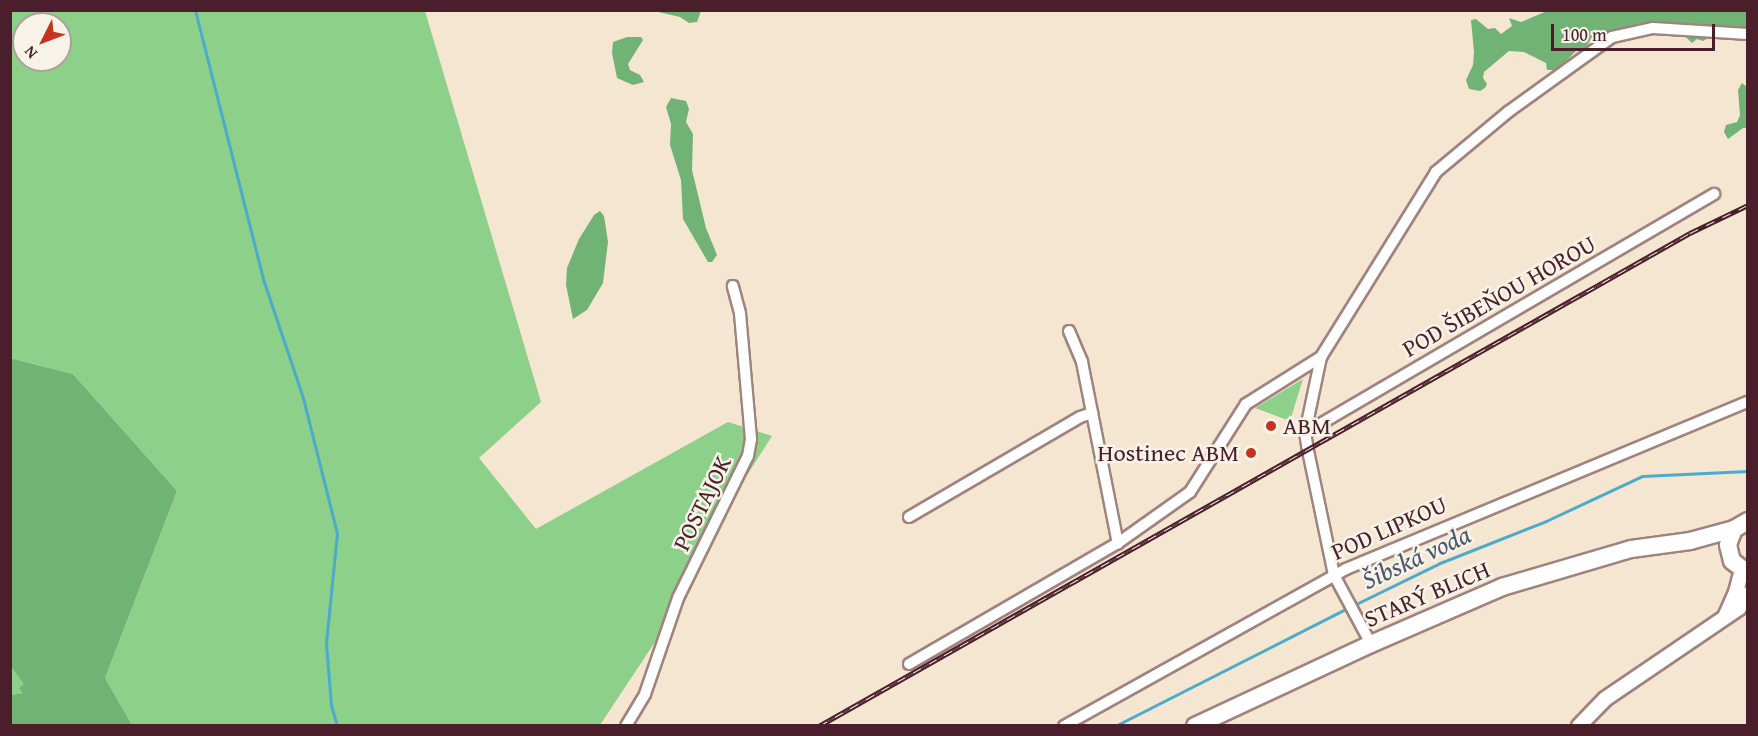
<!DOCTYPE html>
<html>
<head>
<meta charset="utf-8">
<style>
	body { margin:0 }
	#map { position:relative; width:1758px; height:736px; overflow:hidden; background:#f5e6d2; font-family:"Gentium Book Plus",serif }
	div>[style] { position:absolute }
	.green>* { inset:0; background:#8cd089 }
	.forest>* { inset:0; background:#71b275 }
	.stream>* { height:3px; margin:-1.5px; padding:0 1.5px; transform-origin:1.5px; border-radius:1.5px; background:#4cabcb }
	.roads { filter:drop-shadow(2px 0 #a0827e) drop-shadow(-2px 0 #a0827e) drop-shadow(0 2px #a0827e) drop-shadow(0 -2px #a0827e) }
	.minor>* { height:10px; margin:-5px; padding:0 5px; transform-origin:5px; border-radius:5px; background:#fff }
	.tertiary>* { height:14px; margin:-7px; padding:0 7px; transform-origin:7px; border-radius:7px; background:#fff }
	.primary>* { height:16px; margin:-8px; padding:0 8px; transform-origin:8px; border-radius:8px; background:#fff }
	.rail>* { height:5px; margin-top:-2.5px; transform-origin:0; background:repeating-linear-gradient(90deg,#f7f3e8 0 9px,#4a1f2b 0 18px); box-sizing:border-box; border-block:2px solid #4a1f2b }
	.dots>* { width:16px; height:16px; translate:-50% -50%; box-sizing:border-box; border:3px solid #f7f3e8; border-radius:50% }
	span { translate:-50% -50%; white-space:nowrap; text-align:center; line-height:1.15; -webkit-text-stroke:5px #f7f3e8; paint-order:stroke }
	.street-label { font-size:24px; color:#4a1f2b }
	.poi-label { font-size:24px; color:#4a1f2b }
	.left { translate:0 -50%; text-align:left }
	.right { translate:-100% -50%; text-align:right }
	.water-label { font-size:26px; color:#4b576b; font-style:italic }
	.frame { position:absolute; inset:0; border:12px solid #4a1f2b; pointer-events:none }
	.north { position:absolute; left:12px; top:12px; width:60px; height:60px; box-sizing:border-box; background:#f7f3e8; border:2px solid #b29e9c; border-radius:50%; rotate:228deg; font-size:16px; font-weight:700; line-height:24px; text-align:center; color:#4a1f2b }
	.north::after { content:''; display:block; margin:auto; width:21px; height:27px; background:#c8321e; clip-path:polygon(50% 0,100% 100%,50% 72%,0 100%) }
	.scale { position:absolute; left:1551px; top:24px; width:164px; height:27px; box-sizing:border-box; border:3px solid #4a1f2b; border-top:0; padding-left:8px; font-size:18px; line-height:21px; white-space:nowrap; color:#4a1f2b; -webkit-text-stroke:4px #f7f3e8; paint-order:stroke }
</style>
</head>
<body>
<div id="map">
	<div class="green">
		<div style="clip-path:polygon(evenodd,10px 11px,425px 11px,541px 402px,479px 458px,536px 529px,728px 422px,772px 436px,716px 524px,665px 627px,600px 725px,132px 725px,105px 678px,177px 491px,73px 374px,11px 358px,10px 11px,24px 24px,60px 24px,60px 60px,24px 60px,24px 24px)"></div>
		<div style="clip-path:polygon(1303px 379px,1290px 421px,1255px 408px)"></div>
		<div style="clip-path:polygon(10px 665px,25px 684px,23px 693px,11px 695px)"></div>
	</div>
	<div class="forest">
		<div style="clip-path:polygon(654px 11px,701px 11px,697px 22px,689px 23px,680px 17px)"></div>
		<div style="clip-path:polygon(1547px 11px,1747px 11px,1747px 39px,1719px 32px,1703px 41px,1697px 39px,1692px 43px,1682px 33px,1614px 30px,1593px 36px,1586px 47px,1576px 51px,1557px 70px,1547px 70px,1546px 63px,1524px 52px,1509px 51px,1484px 72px,1483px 78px,1487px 84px,1485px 88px,1480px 91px,1469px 89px,1466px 80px,1473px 65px,1474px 52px,1471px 20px,1476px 19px,1488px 29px,1495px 28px,1501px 34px,1512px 26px,1509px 18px,1521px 22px)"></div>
		<div style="clip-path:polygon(627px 37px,641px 37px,643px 40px,628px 64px,630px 70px,640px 75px,644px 82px,633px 85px,617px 78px,612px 53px,613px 42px)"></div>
		<div style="clip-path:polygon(1742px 83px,1747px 87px,1747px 128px,1743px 128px,1728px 139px,1724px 132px,1726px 125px,1737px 122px,1740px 115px,1738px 90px)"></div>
		<div style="clip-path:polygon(671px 98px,686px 101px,689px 109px,686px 122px,693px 134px,692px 170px,706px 228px,717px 255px,712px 262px,708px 262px,683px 219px,681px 180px,670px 145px,671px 124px,666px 107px)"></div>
		<div style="clip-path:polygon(600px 211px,604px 216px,608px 242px,603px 283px,587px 310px,573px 319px,566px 285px,567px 268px,579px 239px,594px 215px)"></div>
		<div style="clip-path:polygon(10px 358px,73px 374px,177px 491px,105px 678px,132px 725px,11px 725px,11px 695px,23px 693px,19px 688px,24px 684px,10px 665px)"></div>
	</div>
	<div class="stream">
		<div style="left:195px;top:10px;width:281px;rotate:75.8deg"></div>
		<div style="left:264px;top:282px;width:122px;rotate:71.4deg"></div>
		<div style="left:303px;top:398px;width:139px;rotate:75.9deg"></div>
		<div style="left:337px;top:533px;width:111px;rotate:95.7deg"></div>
		<div style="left:326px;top:643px;width:62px;rotate:85.4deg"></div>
		<div style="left:331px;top:705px;width:22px;rotate:74deg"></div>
		<div style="left:1354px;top:605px;width:96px;rotate:-26deg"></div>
		<div style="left:1440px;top:563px;width:114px;rotate:-21.6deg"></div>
		<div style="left:1546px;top:521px;width:106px;rotate:-25.1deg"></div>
		<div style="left:1642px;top:476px;width:106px;rotate:-2.7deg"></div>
		<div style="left:1115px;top:726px;width:261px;rotate:-26.9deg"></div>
	</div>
	<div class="roads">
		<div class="minor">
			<div style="left:1069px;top:331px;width:34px;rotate:67deg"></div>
			<div style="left:1082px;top:362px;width:185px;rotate:78.8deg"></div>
			<div style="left:1305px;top:433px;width:474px;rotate:-30.3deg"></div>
			<div style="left:909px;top:517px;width:198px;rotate:-30.3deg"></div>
			<div style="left:1080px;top:417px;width:13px;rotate:-18deg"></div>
			<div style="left:1371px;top:644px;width:78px;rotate:-118.2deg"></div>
			<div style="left:1334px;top:575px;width:127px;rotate:-101.8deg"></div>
			<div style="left:1308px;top:451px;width:18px;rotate:-99deg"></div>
			<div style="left:1305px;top:433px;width:78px;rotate:-78.1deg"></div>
			<div style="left:1321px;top:357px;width:218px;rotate:-58.1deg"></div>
			<div style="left:1436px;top:172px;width:94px;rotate:-39.8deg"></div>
			<div style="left:1508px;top:112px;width:128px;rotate:-35.8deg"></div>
			<div style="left:1612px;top:37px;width:42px;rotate:-12.4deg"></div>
			<div style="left:1653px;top:28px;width:95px;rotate:3.6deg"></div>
			<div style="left:909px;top:664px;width:241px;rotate:-30.1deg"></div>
			<div style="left:1118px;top:543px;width:88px;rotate:-35.3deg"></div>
			<div style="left:1190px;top:492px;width:104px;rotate:-57.5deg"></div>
			<div style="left:1246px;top:404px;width:89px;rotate:-32.1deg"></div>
			<div style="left:626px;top:726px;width:37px;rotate:-59deg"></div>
			<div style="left:645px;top:694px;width:102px;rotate:-71deg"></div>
			<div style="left:678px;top:598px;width:158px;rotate:-63.8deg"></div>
			<div style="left:748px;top:456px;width:17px;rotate:-80deg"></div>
			<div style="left:751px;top:439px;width:126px;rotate:-95deg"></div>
			<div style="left:740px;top:313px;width:28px;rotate:-105deg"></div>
			<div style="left:1064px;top:726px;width:323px;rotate:-29.1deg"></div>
			<div style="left:1346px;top:569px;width:435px;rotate:-22.6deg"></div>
		</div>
		<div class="tertiary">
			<div style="left:1725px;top:617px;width:27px;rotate:-66deg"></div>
			<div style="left:1736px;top:592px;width:23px;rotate:-75deg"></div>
			<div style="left:1579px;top:726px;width:37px;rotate:-46deg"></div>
			<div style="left:1605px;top:699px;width:162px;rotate:-34.2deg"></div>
			<div style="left:1739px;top:608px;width:17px;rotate:-57deg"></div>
		</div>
		<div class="primary">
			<div style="left:1748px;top:521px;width:16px;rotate:150deg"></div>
			<div style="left:1734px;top:529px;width:17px;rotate:111deg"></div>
			<div style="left:1728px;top:545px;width:16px;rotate:76deg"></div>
			<div style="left:1732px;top:561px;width:20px;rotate:37deg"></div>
			<div style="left:1195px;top:726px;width:194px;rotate:-25deg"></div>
			<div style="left:1371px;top:644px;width:143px;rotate:-23.5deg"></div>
			<div style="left:1502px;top:587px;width:134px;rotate:-16.4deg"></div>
			<div style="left:1631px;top:549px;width:60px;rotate:-7.7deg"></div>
			<div style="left:1690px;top:541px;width:46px;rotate:-15.3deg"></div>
		</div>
	</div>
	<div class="rail">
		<div style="left:819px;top:726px;width:1001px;rotate:-29.51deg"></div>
		<div style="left:1690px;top:233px;width:64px;rotate:-25.8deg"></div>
	</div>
	<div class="dots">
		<div style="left:1271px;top:426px;background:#c8321e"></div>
		<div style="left:1251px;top:453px;background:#c8321e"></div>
	</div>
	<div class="street-label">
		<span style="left:1499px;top:296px;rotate:-30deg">POD ŠIBEŇOU HOROU</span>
		<span style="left:702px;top:503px;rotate:-64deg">POSTAJOK</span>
		<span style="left:1389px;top:528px;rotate:-24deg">POD LIPKOU</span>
		<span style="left:1427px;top:594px;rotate:-23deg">STARÝ BLICH</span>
	</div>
	<div class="poi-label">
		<span class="left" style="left:1283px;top:426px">ABM</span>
		<span class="right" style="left:1239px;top:453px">Hostinec ABM</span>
	</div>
	<div class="water-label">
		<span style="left:1416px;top:557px;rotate:-25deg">Šibská voda</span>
	</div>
	<div class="frame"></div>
	<div class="north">N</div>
	<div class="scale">100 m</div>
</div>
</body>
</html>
